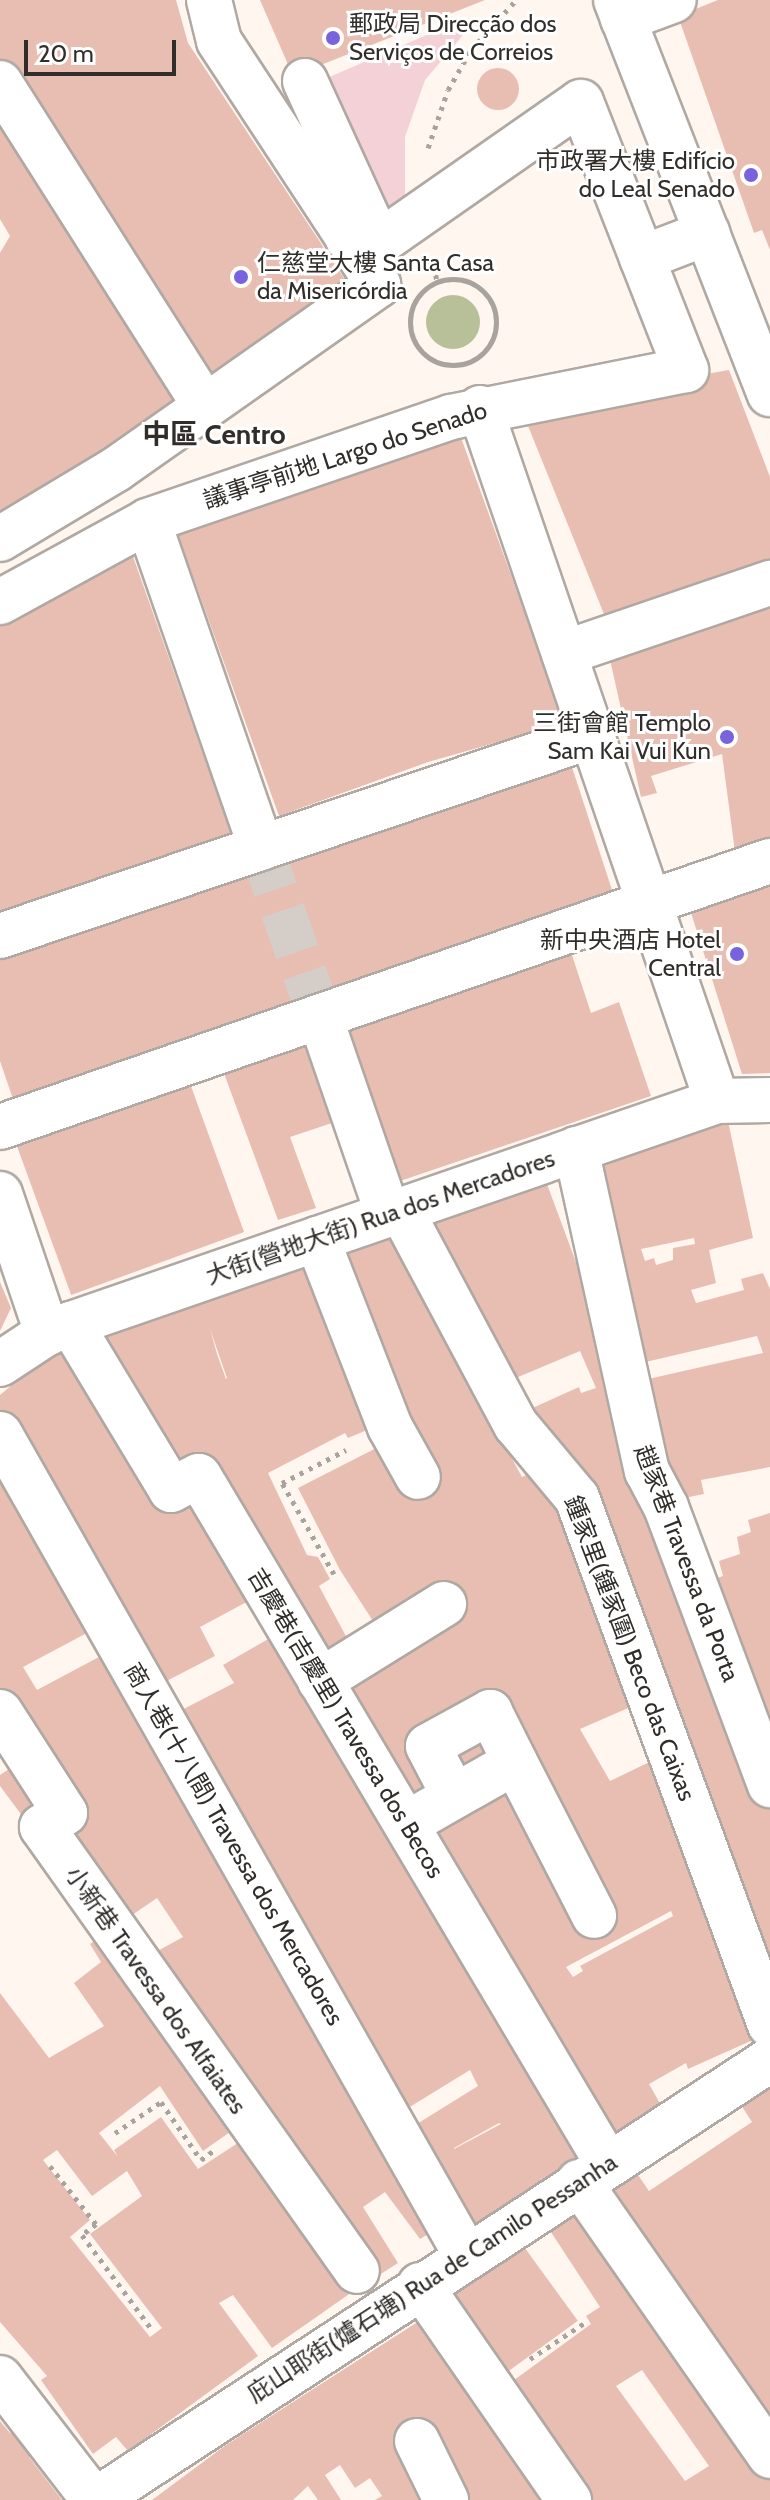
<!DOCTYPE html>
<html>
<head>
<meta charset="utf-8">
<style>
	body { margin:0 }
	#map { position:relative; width:770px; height:2500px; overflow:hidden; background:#fef6ef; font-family:Cabin,"Noto Sans SC",sans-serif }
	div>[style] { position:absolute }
	.green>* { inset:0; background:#f4d1d6 }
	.water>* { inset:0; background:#b8c099 }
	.round { border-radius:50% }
	.building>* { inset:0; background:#e9beb2; transform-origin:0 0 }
	.minor-tunnel>* { height:44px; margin-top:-22px; transform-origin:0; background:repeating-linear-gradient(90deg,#d5cec8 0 44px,transparent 0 66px) }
	.path>* { height:5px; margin-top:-2.5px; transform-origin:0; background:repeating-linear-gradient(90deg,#a9a39e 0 4px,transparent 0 10px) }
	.path>.ring { margin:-2.5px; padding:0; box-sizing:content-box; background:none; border:5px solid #a9a39e; border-radius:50% }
	.roads { filter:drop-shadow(2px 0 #b0a8a2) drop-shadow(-2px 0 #b0a8a2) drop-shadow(0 2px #b0a8a2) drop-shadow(0 -2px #b0a8a2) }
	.minor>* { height:44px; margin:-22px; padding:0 22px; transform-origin:22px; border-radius:22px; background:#fff }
	.major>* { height:44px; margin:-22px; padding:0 22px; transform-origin:22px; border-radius:22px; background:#fff }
	.dots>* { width:22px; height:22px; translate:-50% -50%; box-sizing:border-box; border:4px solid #fff; border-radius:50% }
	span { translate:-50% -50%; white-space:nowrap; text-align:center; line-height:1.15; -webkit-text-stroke:6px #fff; paint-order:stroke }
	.poi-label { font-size:24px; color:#302d2a }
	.left { translate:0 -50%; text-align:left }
	.right { translate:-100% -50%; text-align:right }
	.street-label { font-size:24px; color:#302d2a }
	.quarter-label { font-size:28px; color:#302d2a; font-weight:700 }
	.scale { position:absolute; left:24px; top:40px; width:152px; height:36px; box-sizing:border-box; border:4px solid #302d2a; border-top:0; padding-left:10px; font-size:24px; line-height:28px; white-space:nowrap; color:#302d2a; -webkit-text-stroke:6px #fff; paint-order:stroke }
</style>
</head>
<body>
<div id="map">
	<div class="green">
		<div style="clip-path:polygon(457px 22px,463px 35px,425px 80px,405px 137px,405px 197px,386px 210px,327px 78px)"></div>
	</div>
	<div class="water">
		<div class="round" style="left:426px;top:295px;width:54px;height:54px"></div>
	</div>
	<div class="building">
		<div style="clip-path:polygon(0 0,176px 0,188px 43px,350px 287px,209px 384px,0 61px)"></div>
		<div style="clip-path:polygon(260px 0,485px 0,293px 76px)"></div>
		<div style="clip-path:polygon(718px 0,770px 0,770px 250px,762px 230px,754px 233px,678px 16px)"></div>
		<div class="round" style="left:477px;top:68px;width:42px;height:42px"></div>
		<div style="clip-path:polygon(0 106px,183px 400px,0 513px,0 253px,10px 236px,0 219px)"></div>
		<div style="clip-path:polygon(729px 370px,770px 477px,770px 563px,610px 629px,520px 406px)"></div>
		<div style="clip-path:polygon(456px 424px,565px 723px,428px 762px,279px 816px,176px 529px)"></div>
		<div style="clip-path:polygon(130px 548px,232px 836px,0 916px,0 613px)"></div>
		<div style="clip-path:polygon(770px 592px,770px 840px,735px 852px,722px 754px,651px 776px,657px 793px,641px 797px,608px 651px)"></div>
		<div style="clip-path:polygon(569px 758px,614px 896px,14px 1102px,0 1061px,0 953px)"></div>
		<div style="clip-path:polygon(770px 872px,770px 1073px,742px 1074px,687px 900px)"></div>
		<div style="clip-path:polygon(569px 946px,591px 1013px,619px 1002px,651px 1096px,400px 1181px,347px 1021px)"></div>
		<div style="clip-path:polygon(302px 1039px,332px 1123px,290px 1137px,316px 1208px,278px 1220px,222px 1068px)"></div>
		<div style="left:188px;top:1078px;width:164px;height:184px;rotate:70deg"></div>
		<div style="clip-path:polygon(evenodd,728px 1121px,753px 1238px,709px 1250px,716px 1283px,691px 1290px,696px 1303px,744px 1290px,741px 1279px,763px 1273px,770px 1289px,770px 1467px,701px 1480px,704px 1494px,679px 1499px,635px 1382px,763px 1353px,757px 1336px,637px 1364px,594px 1166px,728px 1121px,694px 1238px,695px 1244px,673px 1248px,673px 1260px,656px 1265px,654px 1258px,645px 1261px,641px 1249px,694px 1238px)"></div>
		<div style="clip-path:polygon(544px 1176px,590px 1300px,626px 1470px,644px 1516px,657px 1512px,770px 1793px,770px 1981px,517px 1415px,579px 1387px,581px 1393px,596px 1388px,580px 1351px,504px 1383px,417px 1226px)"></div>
		<div style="clip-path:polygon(evenodd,391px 1236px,522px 1477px,534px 1471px,557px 1512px,642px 1702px,580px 1729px,610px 1781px,664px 1755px,764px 2035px,688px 2069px,686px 2063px,649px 2084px,662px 2107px,604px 2144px,419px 1828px,523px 1763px,451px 1720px,445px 1793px,408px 1814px,328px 1683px,382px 1635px,340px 1570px,298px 1488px,386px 1443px,331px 1260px,391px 1236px,671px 1911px,673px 1916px,580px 1966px,583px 1971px,573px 1977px,566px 1967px,671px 1911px)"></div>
		<div style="clip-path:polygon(evenodd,315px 1261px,379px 1425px,348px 1438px,345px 1433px,268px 1473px,307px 1555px,318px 1557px,330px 1579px,319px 1586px,355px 1653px,321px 1675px,204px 1455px,174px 1469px,94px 1339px,315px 1261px,210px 1329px,227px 1378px,226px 1379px,217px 1354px,210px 1329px)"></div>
		<div style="clip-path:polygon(0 1282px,11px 1308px,0 1331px)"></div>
		<div style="clip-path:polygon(63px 1342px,194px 1490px,258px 1596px,200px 1627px,215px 1656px,153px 1688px,0 1422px,0 1395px)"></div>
		<div style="clip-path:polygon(0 1453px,100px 1626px,23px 1667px,37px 1690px,114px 1649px,438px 2228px,420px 2239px,385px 2192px,363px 2207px,398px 2263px,368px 2282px,143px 1959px,183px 1937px,157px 1898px,119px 1924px,0 1701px)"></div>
		<div style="clip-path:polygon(770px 1513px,770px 1742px,754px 1676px,746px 1677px,712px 1580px,723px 1576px,719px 1561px,740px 1554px,737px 1537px,751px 1532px,748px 1520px)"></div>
		<div style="clip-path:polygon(evenodd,282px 1631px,588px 2155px,462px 2236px,404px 2132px,478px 2086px,470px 2070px,395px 2116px,170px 1716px,234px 1683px,223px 1665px,282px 1631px,499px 2123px,501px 2124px,454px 2149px,454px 2148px,499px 2123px)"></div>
		<div style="left:490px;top:1732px;width:30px;height:51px;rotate:63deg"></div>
		<div style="clip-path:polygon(21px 1761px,49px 1804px,26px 1821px,0 1786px,0 1775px)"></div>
		<div style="clip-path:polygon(evenodd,107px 1933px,240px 2125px,203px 2151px,160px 2086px,99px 2133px,118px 2157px,114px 2150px,161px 2117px,198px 2169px,247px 2137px,355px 2290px,272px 2348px,233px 2295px,219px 2303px,258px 2356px,128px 2451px,116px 2437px,93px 2454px,41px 2380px,47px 2376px,0 2322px,0 1993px,49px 2058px,104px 2026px,74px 1983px,101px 1962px,90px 1944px,107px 1933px,57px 2150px,92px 2196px,127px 2171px,142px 2196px,90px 2234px,162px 2328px,150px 2337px,70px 2237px,90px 2220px,43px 2160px,57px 2150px)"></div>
		<div style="clip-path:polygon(770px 2075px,770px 2435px,603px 2191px,634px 2169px,649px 2191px,752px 2122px,737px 2099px)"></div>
		<div style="clip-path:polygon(evenodd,587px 2199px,770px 2467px,770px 2500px,589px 2500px,510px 2383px,591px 2324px,586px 2316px,600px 2307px,547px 2226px,587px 2199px,642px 2370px,709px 2466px,685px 2481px,616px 2386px,642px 2370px)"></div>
		<div style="left:522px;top:2244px;width:95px;height:87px;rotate:54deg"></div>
		<div style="clip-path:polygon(430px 2314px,562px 2500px,375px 2500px,382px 2496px,370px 2478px,355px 2488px,340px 2465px,325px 2475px,341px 2500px,318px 2500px,308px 2486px,293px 2500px,152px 2500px,226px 2445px)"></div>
		<div style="clip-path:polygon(0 2421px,10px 2433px,16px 2427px,36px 2452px,29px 2457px,62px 2500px,0 2500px)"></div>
	</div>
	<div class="minor-tunnel">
		<div style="left:261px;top:848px;width:179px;rotate:70.8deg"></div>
	</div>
	<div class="path">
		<div style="left:428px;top:148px;width:61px;rotate:-71deg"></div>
		<div style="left:448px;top:90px;width:46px;rotate:-60.1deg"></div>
		<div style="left:471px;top:50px;width:67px;rotate:-48deg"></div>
		<div style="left:434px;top:265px;width:17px;rotate:80deg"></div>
		<div class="ring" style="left:410px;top:279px;width:81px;height:81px"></div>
		<div style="left:334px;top:1574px;width:105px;rotate:-119.7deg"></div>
		<div style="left:282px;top:1483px;width:72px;rotate:-27.3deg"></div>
		<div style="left:115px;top:2133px;width:55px;rotate:-34deg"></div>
		<div style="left:161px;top:2102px;width:70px;rotate:55.4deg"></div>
		<div style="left:201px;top:2160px;width:15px;rotate:-37deg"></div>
		<div style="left:50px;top:2166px;width:74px;rotate:51.6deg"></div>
		<div style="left:96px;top:2224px;width:18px;rotate:142deg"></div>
		<div style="left:82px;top:2235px;width:119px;rotate:53.5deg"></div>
		<div style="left:530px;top:2359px;width:67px;rotate:-33.5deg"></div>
	</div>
	<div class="roads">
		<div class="minor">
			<div style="left:209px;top:0;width:42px;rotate:76.3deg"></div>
			<div style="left:219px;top:41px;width:257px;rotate:56.7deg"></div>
			<div style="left:623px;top:19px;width:54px;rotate:-20.4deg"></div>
			<div style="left:305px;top:81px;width:158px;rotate:65.4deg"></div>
			<div style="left:371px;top:225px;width:27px;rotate:149deg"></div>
			<div style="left:0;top:83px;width:383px;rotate:57.6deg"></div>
			<div style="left:642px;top:258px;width:70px;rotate:-21deg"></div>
			<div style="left:480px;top:408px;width:732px;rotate:71.12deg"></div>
			<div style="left:148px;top:521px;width:346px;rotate:70.9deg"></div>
			<div style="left:0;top:539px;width:134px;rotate:-31deg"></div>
			<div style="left:115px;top:470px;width:322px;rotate:-35.1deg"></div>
			<div style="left:378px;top:285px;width:34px;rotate:-122deg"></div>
			<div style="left:360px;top:256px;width:269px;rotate:-34.9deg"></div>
			<div style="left:581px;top:102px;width:288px;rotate:68.6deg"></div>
			<div style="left:686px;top:370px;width:240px;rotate:168.7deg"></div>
			<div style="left:451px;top:417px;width:320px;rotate:161.1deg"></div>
			<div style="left:148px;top:521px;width:169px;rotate:151.3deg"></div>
			<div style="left:564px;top:653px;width:218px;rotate:-18.8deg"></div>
			<div style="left:0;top:936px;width:625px;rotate:-18.67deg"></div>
			<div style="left:320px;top:1017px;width:209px;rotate:71deg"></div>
			<div style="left:0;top:1127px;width:815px;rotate:-19.06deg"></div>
			<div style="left:576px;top:1149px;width:330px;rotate:77.6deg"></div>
			<div style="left:647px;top:1471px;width:41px;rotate:62.2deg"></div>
			<div style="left:666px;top:1507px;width:297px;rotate:69.5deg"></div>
			<div style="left:0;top:1194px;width:147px;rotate:71.3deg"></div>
			<div style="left:401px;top:1210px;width:244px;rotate:61.9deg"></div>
			<div style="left:516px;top:1425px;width:95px;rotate:50.1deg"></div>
			<div style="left:577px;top:1498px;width:561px;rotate:69.89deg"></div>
			<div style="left:317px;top:1239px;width:202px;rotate:68.8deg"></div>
			<div style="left:390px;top:1427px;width:57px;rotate:60.8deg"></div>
			<div style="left:71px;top:1324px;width:194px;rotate:58.9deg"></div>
			<div style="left:171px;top:1490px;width:31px;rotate:-27deg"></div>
			<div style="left:199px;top:1476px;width:799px;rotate:59.29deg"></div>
			<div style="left:0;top:1364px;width:56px;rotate:-33.4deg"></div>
			<div style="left:47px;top:1333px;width:26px;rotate:-21deg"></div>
			<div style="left:71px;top:1324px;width:683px;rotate:-19.04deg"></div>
			<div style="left:717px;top:1101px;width:53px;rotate:-1.1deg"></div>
			<div style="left:0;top:1434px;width:944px;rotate:60.42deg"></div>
			<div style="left:320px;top:1681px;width:146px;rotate:-31.8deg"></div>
			<div style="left:0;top:1712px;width:120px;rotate:57.2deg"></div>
			<div style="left:65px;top:1813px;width:27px;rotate:149deg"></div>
			<div style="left:42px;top:1827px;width:544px;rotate:54.65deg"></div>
			<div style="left:454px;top:1796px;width:56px;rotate:-117.5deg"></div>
			<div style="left:428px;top:1746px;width:71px;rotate:-28.7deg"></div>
			<div style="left:490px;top:1712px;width:56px;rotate:63.4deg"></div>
			<div style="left:406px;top:1824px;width:125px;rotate:-29.6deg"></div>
			<div style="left:515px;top:1762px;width:173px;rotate:62.8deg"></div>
			<div style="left:579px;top:2182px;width:334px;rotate:55.1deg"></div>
			<div style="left:420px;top:2285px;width:262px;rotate:55.3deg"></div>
			<div style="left:0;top:2378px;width:154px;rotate:52.4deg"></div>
			<div style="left:417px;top:2441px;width:66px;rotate:63.8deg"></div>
			<div style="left:96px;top:2500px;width:805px;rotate:-33.14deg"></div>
		</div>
		<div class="major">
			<div style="left:616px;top:0;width:423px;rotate:68.7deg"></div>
		</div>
	</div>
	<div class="dots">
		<div style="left:333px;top:38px;background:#7862dd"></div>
		<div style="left:751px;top:175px;background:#7862dd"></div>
		<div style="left:241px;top:277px;background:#7862dd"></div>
		<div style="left:727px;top:737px;background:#7862dd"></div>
		<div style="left:737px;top:954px;background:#7862dd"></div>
	</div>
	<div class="poi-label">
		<span class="left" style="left:349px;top:38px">郵政局 Direcção dos<br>Serviços de Correios</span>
		<span class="right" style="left:735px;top:175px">市政署大樓 Edifício<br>do Leal Senado</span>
		<span class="left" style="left:257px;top:277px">仁慈堂大樓 Santa Casa<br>da Misericórdia</span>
		<span class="right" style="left:711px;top:737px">三街會館 Templo<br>Sam Kai Vui Kun</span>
		<span class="right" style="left:721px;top:954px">新中央酒店 Hotel<br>Central</span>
	</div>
	<div class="street-label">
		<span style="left:345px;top:455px;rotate:-18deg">議事亭前地 Largo do Senado</span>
		<span style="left:380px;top:1217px;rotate:-19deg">大街(營地大街) Rua dos Mercadores</span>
		<span style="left:687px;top:1563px;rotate:69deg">趙家巷 Travessa da Porta</span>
		<span style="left:630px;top:1648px;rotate:69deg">鍾家里(鍾家圍) Beco das Caixas</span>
		<span style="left:346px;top:1723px;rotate:59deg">吉慶巷(吉慶里) Travessa dos Becos</span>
		<span style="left:234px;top:1844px;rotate:60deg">商人巷(十八間) Travessa dos Mercadores</span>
		<span style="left:156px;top:1990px;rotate:55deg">小新巷 Travessa dos Alfaiates</span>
		<span style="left:432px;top:2278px;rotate:-33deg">庇山耶街(爐石塘) Rua de Camilo Pessanha</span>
	</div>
	<div class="quarter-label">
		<span style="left:214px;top:434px">中區 Centro</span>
	</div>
	<div class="scale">20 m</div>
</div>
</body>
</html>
